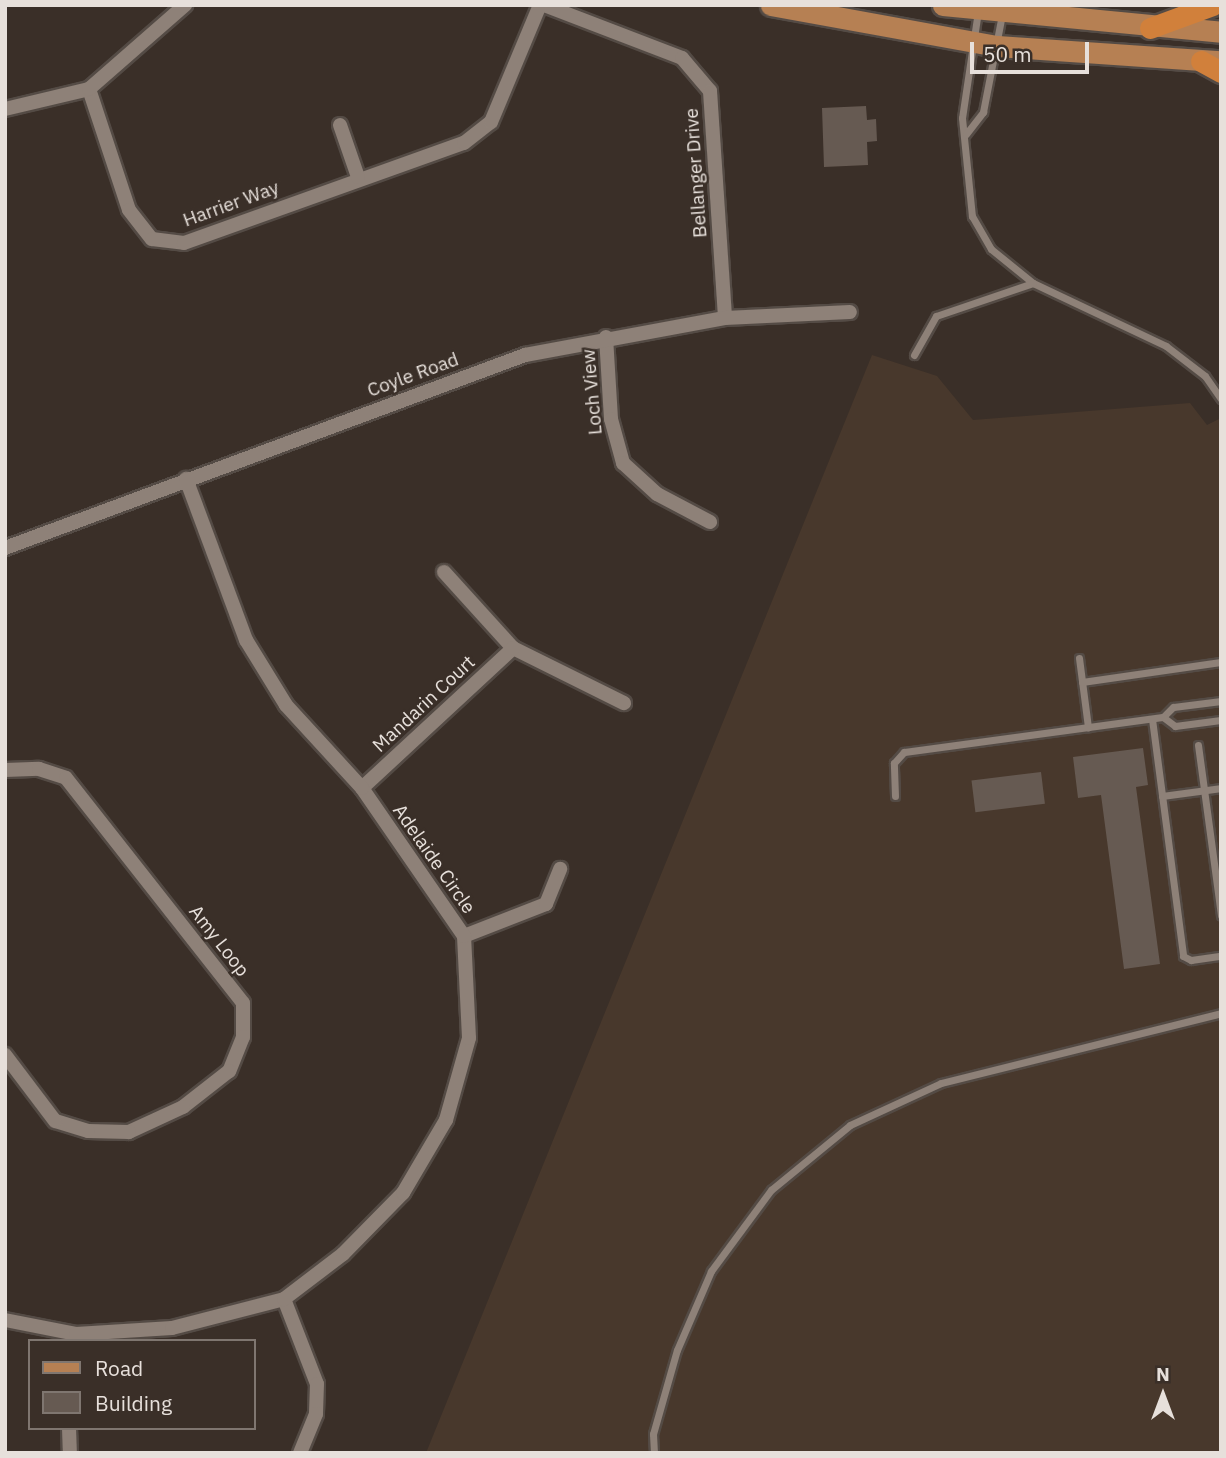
<!DOCTYPE html>
<html>
<head>
<meta charset="utf-8">
<style>
	body { margin:0 }
	#map { position:relative; width:1226px; height:1458px; overflow:hidden; background:#3a2f28; font-family:"IBM Plex Sans",sans-serif }
	div>[style] { position:absolute }
	.built>* { inset:0; background:#48382c }
	.building>* { inset:0; background:#665a52; transform-origin:0 0 }
	.roads { filter:drop-shadow(2px 0 #544b45) drop-shadow(-2px 0 #544b45) drop-shadow(0 2px #544b45) drop-shadow(0 -2px #544b45) }
	.lane>* { height:7px; margin:-3.5px; padding:0 3.5px; transform-origin:3.5px; border-radius:3.5px; background:#8e8178 }
	.street>* { height:14px; margin:-7px; padding:0 7px; transform-origin:7px; border-radius:7px; background:#8e8178 }
	.primary>* { height:21px; margin:-10.5px; padding:0 10.5px; transform-origin:10.5px; border-radius:10.5px; background:#b68053 }
	.highway>* { height:21px; margin:-10.5px; padding:0 10.5px; transform-origin:10.5px; border-radius:10.5px; background:#d1803b }
	span { translate:-50% -50%; white-space:nowrap; text-align:center; line-height:1.15; -webkit-text-stroke:5px #3a2f28; paint-order:stroke }
	.street-label { font-size:19px; color:#e7e0db }
	.frame { position:absolute; inset:0; border:7px solid #e7e0db; pointer-events:none }
	.legend { position:absolute; left:28px; top:1339px; width:228px; height:91px; box-sizing:border-box; background:#3a2f28; border:2px solid #7f7670; margin:0; padding:9px 12px; list-style:none; font-size:21px; color:#e7e0db }
	.legend li { display:flex; align-items:center; gap:14px; height:35px }
	.legend b { width:35px; border:2px solid #7f7670 }
	.north { position:absolute; left:1128px; top:1360px; width:70px; height:70px; -webkit-text-stroke:5px #3a2f28; paint-order:stroke; rotate:0deg; font-size:19px; font-weight:700; line-height:28px; text-align:center; color:#e7e0db }
	.north::after { content:''; display:block; margin:auto; width:24px; height:32px; background:#e7e0db; clip-path:polygon(50% 0,100% 100%,50% 72%,0 100%) }
	.scale { position:absolute; left:970px; top:42px; width:119px; height:32px; box-sizing:border-box; border:4px solid #e7e0db; border-top:0; padding-left:9px; font-size:21px; line-height:24px; white-space:nowrap; color:#e7e0db; -webkit-text-stroke:5px #3a2f28; paint-order:stroke }
</style>
</head>
<body>
<div id="map">
	<div class="built">
		<div style="clip-path:polygon(872px 355px,937px 376px,973px 420px,1190px 403px,1207px 425px,1221px 418px,1221px 1453px,426px 1453px)"></div>
	</div>
	<div class="building">
		<div style="clip-path:polygon(866px 106px,867px 120px,876px 119px,877px 141px,867px 142px,868px 165px,824px 167px,822px 108px)"></div>
		<div style="clip-path:polygon(1143px 748px,1148px 785px,1136px 787px,1160px 964px,1124px 969px,1101px 795px,1078px 798px,1073px 757px)"></div>
		<div style="left:1041px;top:772px;width:32px;height:70px;rotate:83deg"></div>
	</div>
	<div class="roads">
		<div class="lane">
			<div style="left:978px;top:11px;width:108px;rotate:98.5deg"></div>
			<div style="left:962px;top:118px;width:99px;rotate:84.2deg"></div>
			<div style="left:972px;top:216px;width:38px;rotate:60deg"></div>
			<div style="left:991px;top:249px;width:54px;rotate:39deg"></div>
			<div style="left:1033px;top:283px;width:147px;rotate:25.3deg"></div>
			<div style="left:1166px;top:346px;width:49px;rotate:37.6deg"></div>
			<div style="left:1205px;top:376px;width:28px;rotate:55deg"></div>
			<div style="left:966px;top:134px;width:28px;rotate:-52deg"></div>
			<div style="left:983px;top:112px;width:100px;rotate:-79deg"></div>
			<div style="left:914px;top:355px;width:45px;rotate:-60.6deg"></div>
			<div style="left:936px;top:316px;width:102px;rotate:-18.8deg"></div>
			<div style="left:1079px;top:658px;width:70px;rotate:82.6deg"></div>
			<div style="left:1082px;top:682px;width:140px;rotate:-8.2deg"></div>
			<div style="left:1221px;top:701px;width:48px;rotate:172.9deg"></div>
			<div style="left:1173px;top:707px;width:14px;rotate:135deg"></div>
			<div style="left:1163px;top:717px;width:15px;rotate:37deg"></div>
			<div style="left:1175px;top:726px;width:46px;rotate:-7.4deg"></div>
			<div style="left:1152px;top:719px;width:239px;rotate:82.5deg"></div>
			<div style="left:1183px;top:956px;width:9px;rotate:27deg"></div>
			<div style="left:1191px;top:960px;width:30px;rotate:-8deg"></div>
			<div style="left:1198px;top:745px;width:172px;rotate:82.3deg"></div>
			<div style="left:895px;top:796px;width:33px;rotate:-92deg"></div>
			<div style="left:894px;top:763px;width:15px;rotate:-48deg"></div>
			<div style="left:904px;top:752px;width:261px;rotate:-7.7deg"></div>
			<div style="left:1162px;top:796px;width:60px;rotate:-7.7deg"></div>
			<div style="left:654px;top:1453px;width:19px;rotate:-93deg"></div>
			<div style="left:653px;top:1434px;width:87px;rotate:-74.1deg"></div>
			<div style="left:677px;top:1350px;width:86px;rotate:-66.7deg"></div>
			<div style="left:711px;top:1271px;width:101px;rotate:-53.5deg"></div>
			<div style="left:771px;top:1190px;width:102px;rotate:-39.4deg"></div>
			<div style="left:850px;top:1125px;width:100px;rotate:-24.8deg"></div>
			<div style="left:941px;top:1083px;width:289px;rotate:-14deg"></div>
		</div>
		<div class="street">
			<div style="left:544px;top:5px;width:148px;rotate:21deg"></div>
			<div style="left:682px;top:58px;width:43px;rotate:49.7deg"></div>
			<div style="left:710px;top:91px;width:227px;rotate:86.2deg"></div>
			<div style="left:89px;top:89px;width:127px;rotate:71.7deg"></div>
			<div style="left:129px;top:210px;width:37px;rotate:52deg"></div>
			<div style="left:152px;top:239px;width:32px;rotate:7deg"></div>
			<div style="left:184px;top:243px;width:297px;rotate:-19.7deg"></div>
			<div style="left:464px;top:143px;width:34px;rotate:-38deg"></div>
			<div style="left:491px;top:122px;width:127px;rotate:-67.3deg"></div>
			<div style="left:5px;top:109px;width:86px;rotate:-13.4deg"></div>
			<div style="left:89px;top:89px;width:128px;rotate:-41.2deg"></div>
			<div style="left:340px;top:125px;width:55px;rotate:70.9deg"></div>
			<div style="left:606px;top:337px;width:82px;rotate:86.5deg"></div>
			<div style="left:611px;top:419px;width:46px;rotate:74.7deg"></div>
			<div style="left:623px;top:463px;width:46px;rotate:42.4deg"></div>
			<div style="left:657px;top:494px;width:60px;rotate:27.8deg"></div>
			<div style="left:5px;top:548px;width:555px;rotate:-20.36deg"></div>
			<div style="left:525px;top:355px;width:203px;rotate:-10.5deg"></div>
			<div style="left:725px;top:318px;width:125px;rotate:-2.7deg"></div>
			<div style="left:444px;top:572px;width:103px;rotate:47.8deg"></div>
			<div style="left:513px;top:648px;width:124px;rotate:26.4deg"></div>
			<div style="left:5px;top:770px;width:34px;rotate:-2deg"></div>
			<div style="left:39px;top:769px;width:28px;rotate:18deg"></div>
			<div style="left:66px;top:778px;width:286px;rotate:51.8deg"></div>
			<div style="left:243px;top:1003px;width:34px;rotate:90deg"></div>
			<div style="left:243px;top:1037px;width:37px;rotate:112deg"></div>
			<div style="left:229px;top:1071px;width:58px;rotate:142deg"></div>
			<div style="left:183px;top:1107px;width:60px;rotate:155.2deg"></div>
			<div style="left:129px;top:1132px;width:41px;rotate:-178.6deg"></div>
			<div style="left:88px;top:1131px;width:34px;rotate:-163deg"></div>
			<div style="left:55px;top:1121px;width:83px;rotate:-127.1deg"></div>
			<div style="left:362px;top:788px;width:206px;rotate:-42.8deg"></div>
			<div style="left:464px;top:936px;width:88px;rotate:-21.3deg"></div>
			<div style="left:546px;top:904px;width:38px;rotate:-68deg"></div>
			<div style="left:284px;top:1299px;width:91px;rotate:68.8deg"></div>
			<div style="left:317px;top:1384px;width:30px;rotate:92deg"></div>
			<div style="left:316px;top:1414px;width:42px;rotate:112.3deg"></div>
			<div style="left:5px;top:1320px;width:72px;rotate:11.2deg"></div>
			<div style="left:76px;top:1334px;width:96px;rotate:-3.6deg"></div>
			<div style="left:172px;top:1328px;width:116px;rotate:-14.5deg"></div>
			<div style="left:284px;top:1299px;width:74px;rotate:-37.3deg"></div>
			<div style="left:343px;top:1254px;width:86px;rotate:-45.5deg"></div>
			<div style="left:403px;top:1193px;width:85px;rotate:-59.5deg"></div>
			<div style="left:446px;top:1120px;width:85px;rotate:-74.3deg"></div>
			<div style="left:469px;top:1038px;width:102px;rotate:-92.8deg"></div>
			<div style="left:464px;top:936px;width:180px;rotate:-124.6deg"></div>
			<div style="left:362px;top:788px;width:113px;rotate:-132.5deg"></div>
			<div style="left:286px;top:705px;width:76px;rotate:-121.6deg"></div>
			<div style="left:246px;top:640px;width:172px;rotate:-110.4deg"></div>
			<div style="left:69px;top:1428px;width:25px;rotate:88deg"></div>
		</div>
		<div class="primary">
			<div style="left:771px;top:5px;width:230px;rotate:10.3deg"></div>
			<div style="left:997px;top:46px;width:223px;rotate:3.9deg"></div>
			<div style="left:943px;top:5px;width:279px;rotate:5.5deg"></div>
		</div>
		<div class="highway">
			<div style="left:1150px;top:28px;width:67px;rotate:-20.1deg"></div>
			<div style="left:1201px;top:61px;width:23px;rotate:29deg"></div>
		</div>
	</div>
	<div class="street-label">
		<span style="left:696px;top:173px;rotate:-94deg">Bellanger Drive</span>
		<span style="left:231px;top:204px;rotate:-20deg">Harrier Way</span>
		<span style="left:413px;top:375px;rotate:-20deg">Coyle Road</span>
		<span style="left:592px;top:392px;rotate:-95deg">Loch View</span>
		<span style="left:424px;top:704px;rotate:-43deg">Mandarin Court</span>
		<span style="left:434px;top:859px;rotate:55deg">Adelaide Circle</span>
		<span style="left:219px;top:941px;rotate:52deg">Amy Loop</span>
	</div>
	<div class="frame"></div>
	<ul class="legend">
	<li><b style="height:9px;background:#b68053"></b>Road</li>
	<li><b style="height:19px;background:#665a52"></b>Building</li>
	</ul>
	<div class="north">N</div>
	<div class="scale">50 m</div>
</div>
</body>
</html>
